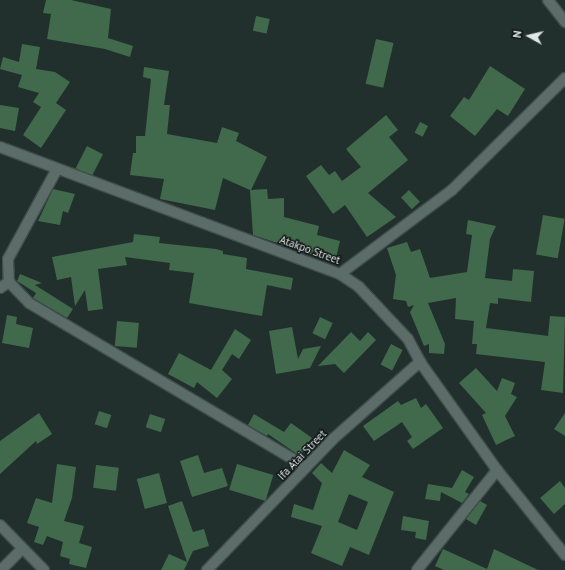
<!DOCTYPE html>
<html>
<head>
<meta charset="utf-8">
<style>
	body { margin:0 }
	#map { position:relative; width:565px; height:570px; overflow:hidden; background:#21302d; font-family:"PT Sans",sans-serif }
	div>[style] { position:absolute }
	.building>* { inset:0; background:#41694b; transform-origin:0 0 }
	.roads { filter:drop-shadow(1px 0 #414e4b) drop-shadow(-1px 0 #414e4b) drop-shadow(0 1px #414e4b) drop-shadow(0 -1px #414e4b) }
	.minor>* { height:10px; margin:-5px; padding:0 5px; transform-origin:5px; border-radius:5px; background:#5c6d69 }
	span { translate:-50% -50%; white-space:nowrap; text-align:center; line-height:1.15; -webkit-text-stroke:3px #101615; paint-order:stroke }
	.street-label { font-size:11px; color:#dfe8e6 }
	.north { position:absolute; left:509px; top:16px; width:40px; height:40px; -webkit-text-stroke:3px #101615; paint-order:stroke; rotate:278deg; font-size:11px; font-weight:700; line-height:16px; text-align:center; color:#dfe8e6 }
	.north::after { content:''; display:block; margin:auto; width:14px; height:18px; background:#dfe8e6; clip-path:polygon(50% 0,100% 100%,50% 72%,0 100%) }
</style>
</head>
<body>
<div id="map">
	<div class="building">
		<div style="clip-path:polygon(46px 0,71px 0,111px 9px,108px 38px,133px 46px,130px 57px,105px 49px,47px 39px,51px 14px,43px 13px)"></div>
		<div style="left:256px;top:16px;width:14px;height:15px;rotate:12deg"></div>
		<div style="left:376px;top:39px;width:18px;height:46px;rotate:13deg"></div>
		<div style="clip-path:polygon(22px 44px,40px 47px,36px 69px,55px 72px,70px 82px,56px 103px,66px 110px,41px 148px,23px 135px,41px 107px,33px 102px,39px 93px,18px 87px,22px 75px,0 69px,3px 57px,19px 62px)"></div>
		<div style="clip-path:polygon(490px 66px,525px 89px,508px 116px,497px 109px,475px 136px,450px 116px,464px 97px,469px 100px)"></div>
		<div style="clip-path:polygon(144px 67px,169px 71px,164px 105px,170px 105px,167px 134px,217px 143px,222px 127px,239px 133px,236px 141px,267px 157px,251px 190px,267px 189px,268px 199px,284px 198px,284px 217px,319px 226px,317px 235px,340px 241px,335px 262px,253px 235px,250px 190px,223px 178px,215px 210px,160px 199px,164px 179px,130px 175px,133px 153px,136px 153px,136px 136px,145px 136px,151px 79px,143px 77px)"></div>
		<div style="clip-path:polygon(0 105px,19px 108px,15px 131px,0 128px)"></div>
		<div style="clip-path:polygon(386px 115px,398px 130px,389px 137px,408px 160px,368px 193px,396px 217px,367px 237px,345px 205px,333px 214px,306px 176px,321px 165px,329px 175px,335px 171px,342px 181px,361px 167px,346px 149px)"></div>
		<div style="left:420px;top:122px;width:9px;height:12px;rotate:27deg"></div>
		<div style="left:87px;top:146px;width:18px;height:25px;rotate:27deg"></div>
		<div style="clip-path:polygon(53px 189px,75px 194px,68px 213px,63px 211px,60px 225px,38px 221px)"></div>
		<div style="left:409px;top:190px;width:16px;height:11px;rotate:47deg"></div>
		<div style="left:543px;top:215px;width:22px;height:40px;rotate:10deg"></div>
		<div style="clip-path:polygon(468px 220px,496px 226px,490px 239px,485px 278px,512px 281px,513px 269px,534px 271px,531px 302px,498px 298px,498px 304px,490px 303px,486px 328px,548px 336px,550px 316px,565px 317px,563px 393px,541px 390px,545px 362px,476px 354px,477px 344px,472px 344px,474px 321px,455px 319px,456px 298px,428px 303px,445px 344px,444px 354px,429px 353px,429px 344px,424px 346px,410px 312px,414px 305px,408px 307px,406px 301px,393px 299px,396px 275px,387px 248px,407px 242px,411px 252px,420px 249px,430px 278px,467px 272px,472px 235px,466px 234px)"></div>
		<div style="clip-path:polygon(134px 234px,160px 237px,159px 243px,216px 249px,223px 251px,223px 254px,247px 258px,246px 269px,293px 278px,291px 290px,267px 285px,262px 316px,189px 303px,194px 273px,169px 270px,170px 263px,125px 257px,127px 265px,98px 269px,103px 309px,88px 311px,85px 290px,75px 306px,71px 277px,57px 280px,52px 257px,133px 242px)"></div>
		<div style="clip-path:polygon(20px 274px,42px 283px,35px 285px,73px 309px,67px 318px,33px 298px,36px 293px,17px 281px)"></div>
		<div style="clip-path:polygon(7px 315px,17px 317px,16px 324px,33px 328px,29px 348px,2px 343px)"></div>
		<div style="left:320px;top:317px;width:14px;height:18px;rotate:25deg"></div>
		<div style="left:117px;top:321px;width:22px;height:25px;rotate:5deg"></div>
		<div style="clip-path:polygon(292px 327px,298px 359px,303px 349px,321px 346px,310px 368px,276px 374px,269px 331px)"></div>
		<div style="clip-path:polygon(235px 329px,251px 340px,239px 359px,232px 354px,222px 370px,232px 379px,217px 398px,197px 382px,194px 388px,168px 374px,179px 353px,211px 370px)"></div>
		<div style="clip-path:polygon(351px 332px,360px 341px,368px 332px,376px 340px,344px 373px,335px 364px,318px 366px)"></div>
		<div style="left:391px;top:344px;width:13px;height:23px;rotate:27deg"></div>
		<div style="clip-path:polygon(476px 368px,497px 391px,502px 378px,515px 383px,511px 394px,517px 397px,505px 416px,515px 436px,496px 445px,482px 415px,486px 413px,459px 383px)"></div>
		<div style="clip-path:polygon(416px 398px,421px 408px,426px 404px,443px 428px,413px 449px,407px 441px,412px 437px,402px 422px,374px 441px,363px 426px,398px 401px,401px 405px)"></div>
		<div style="left:99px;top:411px;width:13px;height:14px;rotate:18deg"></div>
		<div style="clip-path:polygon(39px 413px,52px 434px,37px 444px,36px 441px,0 474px,0 441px)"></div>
		<div style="clip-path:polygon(565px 413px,565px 436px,554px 429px)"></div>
		<div style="left:150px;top:414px;width:16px;height:14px;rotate:18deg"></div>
		<div style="clip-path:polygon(254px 414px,284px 432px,291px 423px,312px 438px,300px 456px,268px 434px,267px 436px,248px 425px)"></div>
		<div style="clip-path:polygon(evenodd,344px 450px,370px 465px,362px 477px,394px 492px,369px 555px,350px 547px,342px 566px,311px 553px,322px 526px,291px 517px,294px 504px,313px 510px,322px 483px,312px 473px,321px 463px,332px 473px,344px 450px,349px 494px,368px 502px,357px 530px,338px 522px,349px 494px)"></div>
		<div style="clip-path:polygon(198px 455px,204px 473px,222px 468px,228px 486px,192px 497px,180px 461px)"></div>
		<div style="clip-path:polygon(57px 464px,76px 467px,72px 498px,64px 521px,84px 526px,79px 543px,92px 547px,86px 568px,69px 564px,70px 559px,60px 556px,63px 542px,47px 536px,43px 545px,34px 542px,39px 527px,27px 523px,36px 498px,52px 503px)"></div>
		<div style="left:237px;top:464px;width:38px;height:27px;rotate:17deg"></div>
		<div style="left:96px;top:465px;width:23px;height:23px;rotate:7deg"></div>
		<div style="clip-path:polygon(462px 470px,474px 477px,465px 492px,469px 494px,462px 503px,441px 492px,440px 501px,425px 499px,428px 484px,452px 488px)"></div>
		<div style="left:159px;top:473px;width:31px;height:23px;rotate:75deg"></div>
		<div style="clip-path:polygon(560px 481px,565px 488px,565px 504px,554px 514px,540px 498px)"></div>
		<div style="clip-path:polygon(182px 501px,193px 532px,204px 529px,209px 546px,193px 551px,184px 570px,161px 570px,169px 554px,187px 562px,168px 506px)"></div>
		<div style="clip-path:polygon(480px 501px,487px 505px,476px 525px,466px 519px)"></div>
		<div style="clip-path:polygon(403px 516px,429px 521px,426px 540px,415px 538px,416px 532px,401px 530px)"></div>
		<div style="clip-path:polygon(443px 549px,487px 569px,494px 549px,538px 570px,444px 570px,435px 566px)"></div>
	</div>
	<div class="roads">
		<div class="minor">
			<div style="left:548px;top:0;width:28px;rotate:52deg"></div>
			<div style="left:0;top:147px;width:363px;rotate:20.5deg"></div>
			<div style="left:340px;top:274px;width:23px;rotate:34deg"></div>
			<div style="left:359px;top:287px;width:71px;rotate:46.7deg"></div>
			<div style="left:408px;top:339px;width:26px;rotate:62deg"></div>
			<div style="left:420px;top:362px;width:133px;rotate:54.5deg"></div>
			<div style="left:497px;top:470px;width:109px;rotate:51.3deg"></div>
			<div style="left:57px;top:169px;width:102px;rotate:118.6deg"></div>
			<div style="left:8px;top:259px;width:23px;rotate:88deg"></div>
			<div style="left:9px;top:282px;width:29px;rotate:46deg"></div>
			<div style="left:29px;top:303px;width:322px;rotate:30.6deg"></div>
			<div style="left:340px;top:274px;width:140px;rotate:-36.9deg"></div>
			<div style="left:452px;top:190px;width:159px;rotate:-44.7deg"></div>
			<div style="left:0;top:288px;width:11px;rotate:-34deg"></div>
			<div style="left:0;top:525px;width:63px;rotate:45.6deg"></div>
			<div style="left:1px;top:570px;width:30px;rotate:-45deg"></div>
			<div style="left:207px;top:570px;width:180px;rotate:-46.1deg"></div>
			<div style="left:332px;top:440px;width:118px;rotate:-41.6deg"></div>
			<div style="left:417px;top:570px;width:128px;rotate:-51.3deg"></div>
		</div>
	</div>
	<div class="street-label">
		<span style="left:310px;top:250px;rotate:20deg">Atakpo Street</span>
		<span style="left:302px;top:455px;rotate:-46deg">Ifa Atai Street</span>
	</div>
	<div class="north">N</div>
</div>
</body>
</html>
